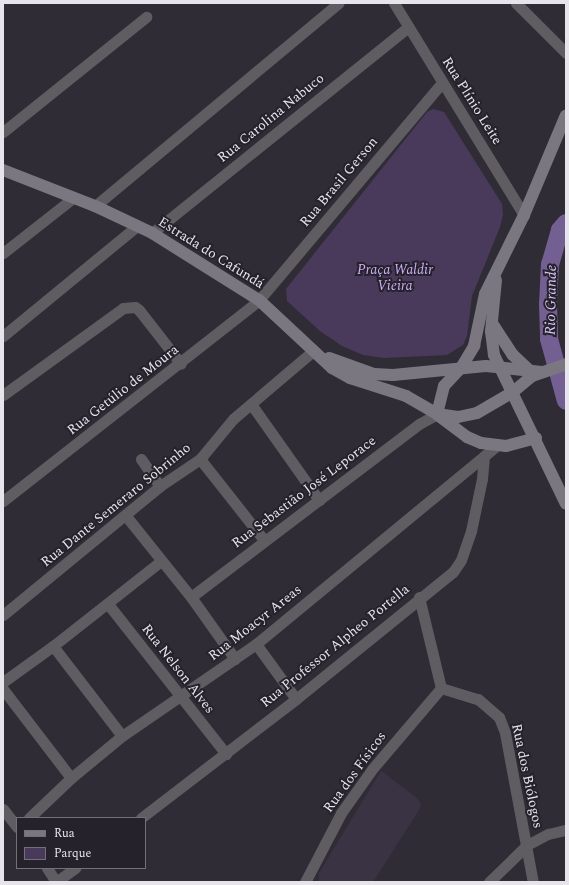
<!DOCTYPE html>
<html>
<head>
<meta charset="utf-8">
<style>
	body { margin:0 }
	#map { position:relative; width:569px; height:885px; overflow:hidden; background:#302c36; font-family:Spectral,serif }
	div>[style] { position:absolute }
	.built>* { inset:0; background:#3a3343 }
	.green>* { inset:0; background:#493a5b }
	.river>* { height:18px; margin:-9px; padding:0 9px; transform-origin:9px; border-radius:9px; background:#745f92 }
	.street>* { height:11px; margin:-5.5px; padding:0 5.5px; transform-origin:5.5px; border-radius:5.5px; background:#5f5d62 }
	.secondary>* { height:12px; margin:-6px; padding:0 6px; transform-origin:6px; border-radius:6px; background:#7b7780 }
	span { translate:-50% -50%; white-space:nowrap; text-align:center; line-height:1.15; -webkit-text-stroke:4px #26222c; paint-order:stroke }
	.street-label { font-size:14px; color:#e7e4eb }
	.park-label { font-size:14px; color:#cdadfa; font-style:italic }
	.water-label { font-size:15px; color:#d9c6f5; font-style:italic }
	.frame { position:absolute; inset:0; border:4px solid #e7e4eb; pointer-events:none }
	.legend { position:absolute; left:16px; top:817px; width:130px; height:52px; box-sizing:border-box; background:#26222c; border:1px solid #737078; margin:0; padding:5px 7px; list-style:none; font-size:12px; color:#e7e4eb }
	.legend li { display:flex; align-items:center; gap:8px; height:20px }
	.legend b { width:20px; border:1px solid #737078 }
</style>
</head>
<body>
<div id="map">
	<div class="built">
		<div style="clip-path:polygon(381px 771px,417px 798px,421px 804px,419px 810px,373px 882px,319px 882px,319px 873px)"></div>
	</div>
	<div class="green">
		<div style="clip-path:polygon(433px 109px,444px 112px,502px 204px,503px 215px,500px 227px,472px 296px,467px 336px,463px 345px,447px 355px,384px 358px,363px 355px,342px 346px,320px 331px,287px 301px,286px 289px,427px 112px)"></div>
	</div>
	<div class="river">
		<div style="left:566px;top:223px;width:9px;rotate:131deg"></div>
		<div style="left:560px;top:230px;width:35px;rotate:106deg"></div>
		<div style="left:550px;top:264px;width:41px;rotate:92.8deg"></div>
		<div style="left:548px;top:305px;width:34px;rotate:88deg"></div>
		<div style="left:549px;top:339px;width:64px;rotate:74.7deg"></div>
	</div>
	<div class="street">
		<div style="left:394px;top:3px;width:249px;rotate:58.5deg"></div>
		<div style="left:516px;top:3px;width:71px;rotate:45deg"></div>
		<div style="left:3px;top:132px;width:184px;rotate:-38.8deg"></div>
		<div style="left:95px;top:206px;width:317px;rotate:-39.8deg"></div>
		<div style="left:152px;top:233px;width:329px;rotate:-38.8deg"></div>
		<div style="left:3px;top:253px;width:89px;rotate:-38.2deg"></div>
		<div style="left:3px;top:336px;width:173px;rotate:-39.4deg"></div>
		<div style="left:3px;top:395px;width:148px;rotate:-35.9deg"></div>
		<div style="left:123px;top:308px;width:12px;rotate:-5deg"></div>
		<div style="left:135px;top:307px;width:5px;rotate:37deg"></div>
		<div style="left:139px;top:310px;width:68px;rotate:52.1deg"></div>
		<div style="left:251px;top:404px;width:118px;rotate:54.7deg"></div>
		<div style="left:141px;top:459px;width:33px;rotate:55deg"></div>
		<div style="left:200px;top:459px;width:103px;rotate:51.7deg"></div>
		<div style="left:3px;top:501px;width:325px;rotate:-38.1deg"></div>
		<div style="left:259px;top:300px;width:284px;rotate:-49.9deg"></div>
		<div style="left:126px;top:516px;width:104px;rotate:51.3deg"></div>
		<div style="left:191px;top:597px;width:76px;rotate:54.6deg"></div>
		<div style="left:191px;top:597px;width:286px;rotate:-37.2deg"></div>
		<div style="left:419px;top:424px;width:21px;rotate:-29deg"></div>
		<div style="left:419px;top:597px;width:94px;rotate:76.4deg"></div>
		<div style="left:441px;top:688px;width:39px;rotate:17deg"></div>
		<div style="left:478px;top:699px;width:28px;rotate:41deg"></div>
		<div style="left:499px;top:717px;width:17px;rotate:69deg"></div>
		<div style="left:505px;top:733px;width:152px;rotate:79.4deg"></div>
		<div style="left:108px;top:604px;width:191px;rotate:51.8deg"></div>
		<div style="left:3px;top:615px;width:203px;rotate:-39.4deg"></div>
		<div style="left:160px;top:486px;width:48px;rotate:-34deg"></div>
		<div style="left:200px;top:459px;width:52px;rotate:-50.5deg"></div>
		<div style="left:233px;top:419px;width:105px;rotate:-40.4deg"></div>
		<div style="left:256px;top:644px;width:68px;rotate:54deg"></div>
		<div style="left:53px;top:646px;width:113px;rotate:52.5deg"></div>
		<div style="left:3px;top:682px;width:62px;rotate:-35.8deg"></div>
		<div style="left:53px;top:646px;width:137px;rotate:-38.2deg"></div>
		<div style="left:3px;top:689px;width:112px;rotate:52.6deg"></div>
		<div style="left:3px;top:809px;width:23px;rotate:52deg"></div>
		<div style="left:29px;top:818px;width:58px;rotate:-43.6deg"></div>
		<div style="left:71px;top:778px;width:66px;rotate:-39.5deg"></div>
		<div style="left:122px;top:736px;width:163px;rotate:-34.5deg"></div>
		<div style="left:256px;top:644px;width:311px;rotate:-39.5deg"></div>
		<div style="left:141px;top:818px;width:195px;rotate:-37.5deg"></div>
		<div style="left:296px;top:699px;width:202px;rotate:-39deg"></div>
		<div style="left:453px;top:572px;width:14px;rotate:-56deg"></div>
		<div style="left:461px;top:560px;width:31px;rotate:-71deg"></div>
		<div style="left:471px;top:531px;width:53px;rotate:-78.1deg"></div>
		<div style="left:482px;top:479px;width:23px;rotate:-85deg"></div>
		<div style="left:47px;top:868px;width:17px;rotate:57deg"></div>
		<div style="left:56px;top:882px;width:24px;rotate:-36deg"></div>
		<div style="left:305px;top:882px;width:78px;rotate:-62.4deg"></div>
		<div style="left:341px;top:813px;width:55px;rotate:-54.6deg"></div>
		<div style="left:373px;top:768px;width:105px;rotate:-49.6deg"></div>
		<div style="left:489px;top:882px;width:53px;rotate:-44.2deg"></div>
		<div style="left:527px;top:845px;width:24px;rotate:-28deg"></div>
		<div style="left:548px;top:834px;width:18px;rotate:-13deg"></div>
	</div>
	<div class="secondary">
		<div style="left:3px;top:170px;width:99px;rotate:21.4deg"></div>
		<div style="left:95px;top:206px;width:63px;rotate:25.3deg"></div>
		<div style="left:152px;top:233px;width:126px;rotate:32.1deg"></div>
		<div style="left:259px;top:300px;width:100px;rotate:43deg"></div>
		<div style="left:332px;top:368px;width:21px;rotate:29deg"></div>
		<div style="left:350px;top:378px;width:59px;rotate:17.8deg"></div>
		<div style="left:406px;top:396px;width:36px;rotate:30deg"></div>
		<div style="left:437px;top:414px;width:21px;rotate:8deg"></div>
		<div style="left:458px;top:417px;width:19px;rotate:-12deg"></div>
		<div style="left:477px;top:413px;width:42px;rotate:-30.3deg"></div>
		<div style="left:513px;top:392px;width:25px;rotate:-40deg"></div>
		<div style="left:532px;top:376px;width:36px;rotate:-19deg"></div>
		<div style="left:496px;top:280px;width:51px;rotate:95.6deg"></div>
		<div style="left:491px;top:331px;width:24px;rotate:83deg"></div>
		<div style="left:494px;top:355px;width:165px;rotate:64.2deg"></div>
		<div style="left:492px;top:323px;width:38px;rotate:57deg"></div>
		<div style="left:513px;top:355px;width:21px;rotate:43deg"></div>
		<div style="left:329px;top:358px;width:48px;rotate:19.6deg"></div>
		<div style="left:374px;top:374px;width:19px;rotate:3deg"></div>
		<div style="left:393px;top:375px;width:93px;rotate:-5.5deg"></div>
		<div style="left:486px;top:366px;width:56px;rotate:6.1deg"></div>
		<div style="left:536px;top:438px;width:31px;rotate:165deg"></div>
		<div style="left:506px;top:446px;width:25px;rotate:-173deg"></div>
		<div style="left:481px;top:443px;width:15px;rotate:-157deg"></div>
		<div style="left:467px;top:437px;width:38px;rotate:-143deg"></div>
		<div style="left:437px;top:414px;width:29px;rotate:-76deg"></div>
		<div style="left:444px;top:386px;width:25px;rotate:-47deg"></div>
		<div style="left:461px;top:368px;width:26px;rotate:-59deg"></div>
		<div style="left:474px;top:346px;width:53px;rotate:-78.1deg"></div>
		<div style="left:485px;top:294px;width:88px;rotate:-63.7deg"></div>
		<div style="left:524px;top:215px;width:108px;rotate:-67.2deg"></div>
	</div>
	<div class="street-label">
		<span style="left:472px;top:101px;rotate:58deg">Rua Plínio Leite</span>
		<span style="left:271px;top:118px;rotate:-39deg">Rua Carolina Nabuco</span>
		<span style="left:339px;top:182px;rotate:-50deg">Rua Brasil Gerson</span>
		<span style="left:211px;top:253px;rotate:32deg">Estrada do Cafundá</span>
		<span style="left:123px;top:390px;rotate:-38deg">Rua Getúlio de Moura</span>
		<span style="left:304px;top:492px;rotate:-37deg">Rua Sebastião José Leporace</span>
		<span style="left:116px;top:505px;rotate:-39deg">Rua Dante Semeraro Sobrinho</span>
		<span style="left:255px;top:623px;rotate:-38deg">Rua Moacyr Areas</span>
		<span style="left:335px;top:646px;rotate:-39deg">Rua Professor Alpheo Portella</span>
		<span style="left:178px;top:669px;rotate:52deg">Rua Nelson Alves</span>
		<span style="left:355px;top:772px;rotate:-54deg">Rua dos Físicos</span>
		<span style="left:527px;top:776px;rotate:78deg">Rua dos Biólogos</span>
	</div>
	<div class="park-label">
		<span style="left:395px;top:278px">Praça Waldir<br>Vieira</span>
	</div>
	<div class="water-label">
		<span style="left:551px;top:300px;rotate:-89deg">Rio Grande</span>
	</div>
	<div class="frame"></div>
	<ul class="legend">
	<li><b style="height:5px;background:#7b7780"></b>Rua</li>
	<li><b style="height:11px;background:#493a5b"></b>Parque</li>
	</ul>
</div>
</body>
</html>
